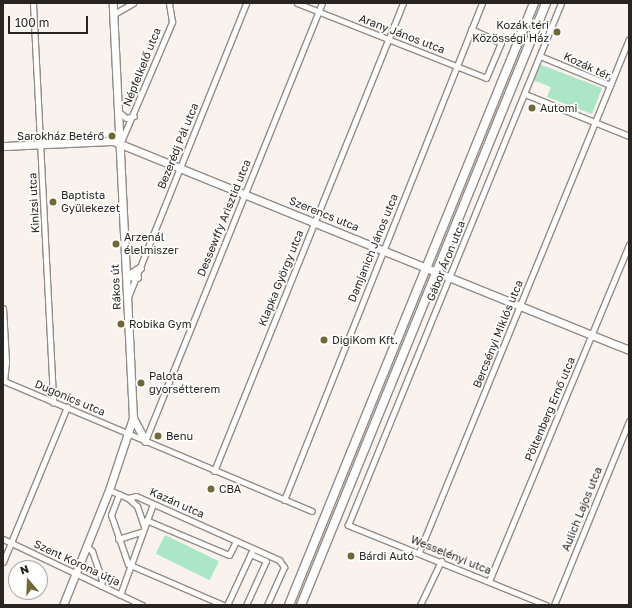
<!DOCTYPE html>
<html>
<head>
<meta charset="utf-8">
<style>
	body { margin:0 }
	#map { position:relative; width:632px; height:608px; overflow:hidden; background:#faf2ec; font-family:"Golos Text",sans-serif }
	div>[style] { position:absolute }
	.green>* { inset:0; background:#abe6c7; transform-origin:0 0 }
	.roads { filter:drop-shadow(1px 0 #938b86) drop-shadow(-1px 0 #938b86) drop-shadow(0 1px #938b86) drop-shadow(0 -1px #938b86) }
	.street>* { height:5px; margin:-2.5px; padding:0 2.5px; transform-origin:2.5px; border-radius:2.5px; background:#fff }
	.secondary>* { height:7px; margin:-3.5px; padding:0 3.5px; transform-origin:3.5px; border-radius:3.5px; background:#fff }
	.primary>* { height:8px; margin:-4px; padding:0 4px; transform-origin:4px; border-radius:4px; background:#fff }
	.dots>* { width:11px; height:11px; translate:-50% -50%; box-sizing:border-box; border:2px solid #fff; border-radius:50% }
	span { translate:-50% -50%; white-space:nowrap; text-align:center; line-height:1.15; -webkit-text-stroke:3.5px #fff; paint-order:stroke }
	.poi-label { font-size:11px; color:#272422 }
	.right { translate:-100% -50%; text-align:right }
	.left { translate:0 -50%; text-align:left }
	.street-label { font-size:11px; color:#272422 }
	.frame { position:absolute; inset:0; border:4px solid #272422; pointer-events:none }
	.north { position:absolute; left:8px; top:560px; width:40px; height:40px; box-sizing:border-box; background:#fff; border:1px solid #a9a7a7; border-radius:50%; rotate:341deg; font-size:11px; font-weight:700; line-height:16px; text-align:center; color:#272422 }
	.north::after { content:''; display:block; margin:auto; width:14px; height:18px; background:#736734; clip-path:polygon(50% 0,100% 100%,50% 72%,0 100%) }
	.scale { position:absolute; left:8px; top:16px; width:80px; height:18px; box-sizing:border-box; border:2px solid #272422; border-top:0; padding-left:5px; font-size:12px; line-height:14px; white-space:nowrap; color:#272422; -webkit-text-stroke:3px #fff; paint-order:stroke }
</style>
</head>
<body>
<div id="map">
	<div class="green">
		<div style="clip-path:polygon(539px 64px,602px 88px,592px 114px,547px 97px,551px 87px,533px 80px)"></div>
		<div style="left:165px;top:535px;width:60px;height:21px;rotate:26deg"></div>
	</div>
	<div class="roads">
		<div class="street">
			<div style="left:33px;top:3px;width:400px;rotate:87.1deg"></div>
			<div style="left:297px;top:3px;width:203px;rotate:21.6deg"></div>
			<div style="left:486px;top:78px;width:38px;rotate:-67deg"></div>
			<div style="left:501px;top:43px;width:33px;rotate:-155deg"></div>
			<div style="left:114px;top:14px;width:22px;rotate:-30deg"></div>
			<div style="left:540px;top:56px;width:76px;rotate:22.5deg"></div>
			<div style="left:525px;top:94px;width:112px;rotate:22deg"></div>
			<div style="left:119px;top:112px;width:9px;rotate:41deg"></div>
			<div style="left:126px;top:118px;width:8px;rotate:-14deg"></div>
			<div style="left:120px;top:144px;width:133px;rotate:-66.9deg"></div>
			<div style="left:172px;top:22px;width:19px;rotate:-99deg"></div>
			<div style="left:128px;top:297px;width:317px;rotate:-68.1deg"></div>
			<div style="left:3px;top:308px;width:54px;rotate:86.8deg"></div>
			<div style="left:6px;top:362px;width:19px;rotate:96deg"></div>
			<div style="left:4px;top:381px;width:334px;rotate:22.9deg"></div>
			<div style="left:145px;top:441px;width:472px;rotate:-68deg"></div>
			<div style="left:214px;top:471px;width:505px;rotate:-68.01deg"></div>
			<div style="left:109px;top:490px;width:21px;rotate:23deg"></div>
			<div style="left:128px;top:498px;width:8px;rotate:-14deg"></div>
			<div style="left:136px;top:496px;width:157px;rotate:24.1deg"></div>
			<div style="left:279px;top:560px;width:9px;rotate:54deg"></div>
			<div style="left:284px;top:567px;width:42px;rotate:114.1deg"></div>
			<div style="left:119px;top:494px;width:22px;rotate:111deg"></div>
			<div style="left:111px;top:515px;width:52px;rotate:70.9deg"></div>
			<div style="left:128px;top:564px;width:103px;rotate:23.3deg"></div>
			<div style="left:128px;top:498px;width:12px;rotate:42deg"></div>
			<div style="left:137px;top:506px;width:21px;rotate:71deg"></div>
			<div style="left:284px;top:500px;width:535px;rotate:-68.28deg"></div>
			<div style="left:146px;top:520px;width:90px;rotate:22.9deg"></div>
			<div style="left:229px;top:555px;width:16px;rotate:-63deg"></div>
			<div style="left:3px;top:539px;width:154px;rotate:25.4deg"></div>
			<div style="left:118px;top:539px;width:24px;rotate:-17deg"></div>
			<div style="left:86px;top:546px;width:8px;rotate:40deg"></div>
			<div style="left:92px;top:551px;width:31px;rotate:71deg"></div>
			<div style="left:102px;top:580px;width:6px;rotate:99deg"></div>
			<div style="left:419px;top:552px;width:554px;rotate:-67.74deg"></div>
			<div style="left:3px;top:562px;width:168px;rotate:-67.6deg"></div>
			<div style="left:489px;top:581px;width:365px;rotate:-67.4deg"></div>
			<div style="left:120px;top:595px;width:97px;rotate:-70.1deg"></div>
			<div style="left:227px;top:605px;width:60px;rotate:-65.2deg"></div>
			<div style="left:246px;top:605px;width:48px;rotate:-65.6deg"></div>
			<div style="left:266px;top:561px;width:17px;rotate:-156deg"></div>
			<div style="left:420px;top:605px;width:49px;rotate:-64.5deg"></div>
			<div style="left:546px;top:605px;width:214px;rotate:-158deg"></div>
			<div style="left:348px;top:525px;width:564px;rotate:-67.8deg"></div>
			<div style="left:554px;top:605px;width:199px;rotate:-67.8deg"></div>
		</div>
		<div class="secondary">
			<div style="left:3px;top:146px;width:110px;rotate:-2.6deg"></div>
			<div style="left:113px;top:141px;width:557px;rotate:22.05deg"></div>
			<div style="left:127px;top:276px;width:15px;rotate:-32deg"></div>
			<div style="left:127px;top:276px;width:10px;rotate:6deg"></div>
			<div style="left:133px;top:418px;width:26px;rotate:62deg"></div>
			<div style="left:63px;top:605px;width:124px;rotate:-68.2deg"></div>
			<div style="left:109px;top:490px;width:76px;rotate:-71.6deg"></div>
			<div style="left:133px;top:418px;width:415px;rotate:-92.8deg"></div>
		</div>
		<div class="primary">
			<div style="left:289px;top:605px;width:650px;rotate:-67.85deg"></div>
			<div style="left:301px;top:605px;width:650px;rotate:-67.85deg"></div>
		</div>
	</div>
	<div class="dots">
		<div style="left:557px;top:32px;background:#736734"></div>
		<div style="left:532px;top:108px;background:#736734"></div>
		<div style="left:112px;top:136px;background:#736734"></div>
		<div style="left:53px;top:202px;background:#736734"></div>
		<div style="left:116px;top:244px;background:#736734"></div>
		<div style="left:121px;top:324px;background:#736734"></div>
		<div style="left:324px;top:340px;background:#736734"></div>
		<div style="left:141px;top:383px;background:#736734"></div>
		<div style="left:158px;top:436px;background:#736734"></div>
		<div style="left:211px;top:489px;background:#736734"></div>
		<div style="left:351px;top:556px;background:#736734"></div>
	</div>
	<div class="poi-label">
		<span class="right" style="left:549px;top:32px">Kozák téri<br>Közösségi Ház</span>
		<span class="left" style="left:540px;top:108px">Automi</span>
		<span class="right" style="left:104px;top:136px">Sarokház Betérő</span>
		<span class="left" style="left:61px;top:202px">Baptista<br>Gyülekezet</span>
		<span class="left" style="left:124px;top:244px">Arzenál<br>élelmiszer</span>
		<span class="left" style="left:129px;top:324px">Robika Gym</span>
		<span class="left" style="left:332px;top:340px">DigiKom Kft.</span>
		<span class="left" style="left:149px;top:383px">Palota<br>gyorsétterem</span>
		<span class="left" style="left:166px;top:436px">Benu</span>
		<span class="left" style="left:219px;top:489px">CBA</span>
		<span class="left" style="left:359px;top:556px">Bárdi Autó</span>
	</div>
	<div class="street-label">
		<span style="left:402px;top:34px;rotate:21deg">Arany János utca</span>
		<span style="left:587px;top:66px;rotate:25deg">Kozák tér</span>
		<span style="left:142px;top:67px;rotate:-68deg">Népfelkelő utca</span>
		<span style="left:178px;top:146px;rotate:-68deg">Bezerédj Pál utca</span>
		<span style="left:34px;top:203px;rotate:-93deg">Kinizsi utca</span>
		<span style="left:324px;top:214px;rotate:22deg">Szerencs utca</span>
		<span style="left:224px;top:218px;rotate:-68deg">Dessewffy Arisztid utca</span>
		<span style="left:373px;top:248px;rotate:-68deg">Damjanich János utca</span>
		<span style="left:446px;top:261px;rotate:-68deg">Gábor Áron utca</span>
		<span style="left:281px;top:278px;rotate:-68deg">Klapka György utca</span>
		<span style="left:116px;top:287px;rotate:-93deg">Rákos út</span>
		<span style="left:498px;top:334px;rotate:-68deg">Bercsényi Miklós utca</span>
		<span style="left:70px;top:398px;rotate:23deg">Dugonics utca</span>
		<span style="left:550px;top:409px;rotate:-67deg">Pöltenberg Ernő utca</span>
		<span style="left:177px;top:503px;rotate:24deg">Kazán utca</span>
		<span style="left:582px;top:509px;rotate:-68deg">Aulich Lajos utca</span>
		<span style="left:451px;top:555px;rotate:22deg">Wesselényi utca</span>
		<span style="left:77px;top:563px;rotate:25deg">Szent Korona útja</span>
	</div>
	<div class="frame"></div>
	<div class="north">N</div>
	<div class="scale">100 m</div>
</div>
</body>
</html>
